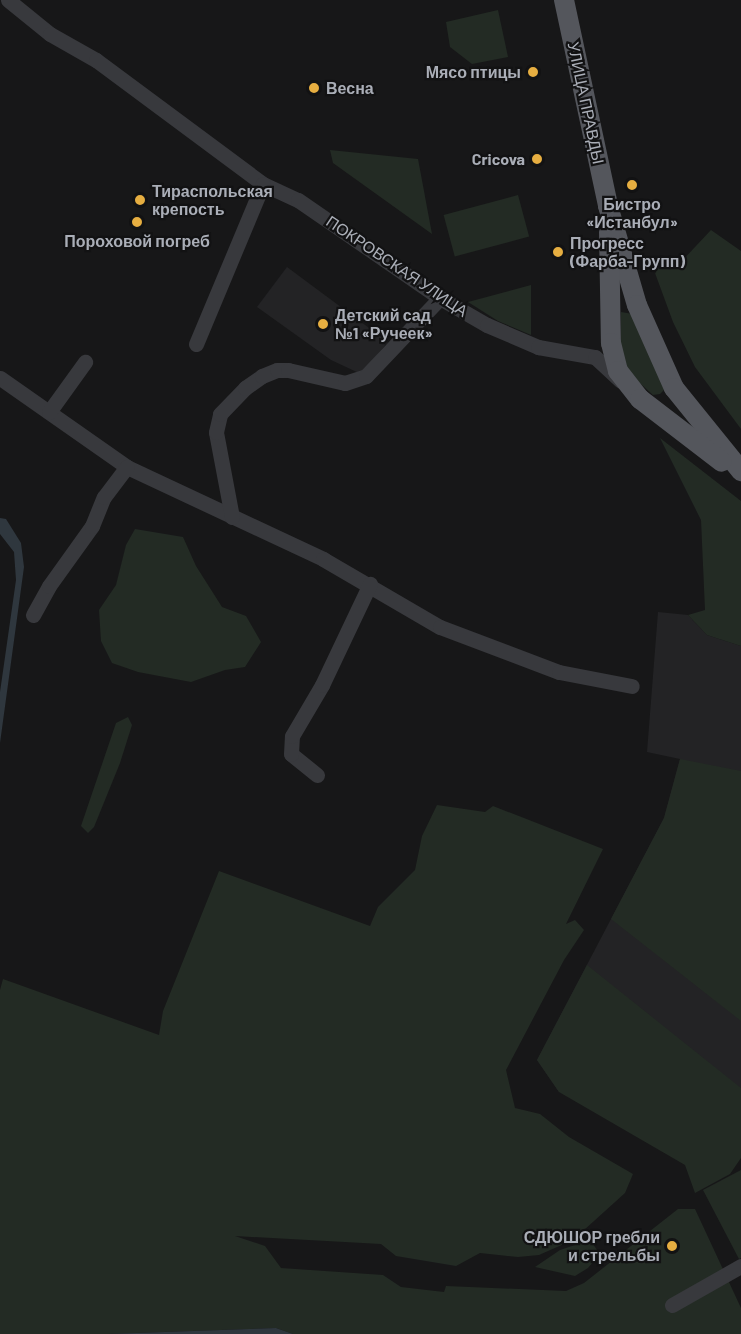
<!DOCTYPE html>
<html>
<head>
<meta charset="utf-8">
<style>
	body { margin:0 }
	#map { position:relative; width:741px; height:1334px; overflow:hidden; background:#171718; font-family:Barlow,sans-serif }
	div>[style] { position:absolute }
	.built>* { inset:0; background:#232325 }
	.green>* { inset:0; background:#232b24; transform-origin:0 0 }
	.water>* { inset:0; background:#2f373e }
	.minor>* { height:15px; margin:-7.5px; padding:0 7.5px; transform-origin:7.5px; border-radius:7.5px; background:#38393d }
	.major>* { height:20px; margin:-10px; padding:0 10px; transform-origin:10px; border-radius:10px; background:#54565c }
	.dots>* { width:16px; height:16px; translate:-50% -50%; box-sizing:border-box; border:3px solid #121213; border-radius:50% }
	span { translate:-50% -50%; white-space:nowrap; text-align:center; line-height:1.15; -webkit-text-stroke:4.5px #121213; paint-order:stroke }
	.poi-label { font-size:16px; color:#aaaeb7; font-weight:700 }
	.right { translate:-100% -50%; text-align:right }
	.left { translate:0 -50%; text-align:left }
	.street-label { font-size:16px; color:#aaaeb7 }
</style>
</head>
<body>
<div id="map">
	<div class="built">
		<div style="clip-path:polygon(287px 267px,388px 342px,361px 374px,331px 360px,257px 307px)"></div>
		<div style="clip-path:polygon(658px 612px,688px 615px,707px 635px,741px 646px,741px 1119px,559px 1092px,537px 1060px,664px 818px,680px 759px,647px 752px)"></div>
	</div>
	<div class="green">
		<div style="clip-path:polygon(498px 10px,508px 57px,472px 64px,450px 47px,446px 22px)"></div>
		<div style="clip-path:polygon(330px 150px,418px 159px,432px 234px,333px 163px)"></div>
		<div style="left:518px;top:195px;width:43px;height:77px;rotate:75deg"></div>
		<div style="clip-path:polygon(711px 230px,741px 251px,741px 429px,695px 367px,673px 322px,655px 273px,657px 268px,680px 263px)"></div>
		<div style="clip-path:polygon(531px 285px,531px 335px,498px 321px,468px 302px)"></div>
		<div style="clip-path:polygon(621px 312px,633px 314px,666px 388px,660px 394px,653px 395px,633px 377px,624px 363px,621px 347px)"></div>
		<div style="clip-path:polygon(660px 438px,741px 501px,741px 646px,707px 635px,688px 615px,705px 610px,701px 520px)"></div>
		<div style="clip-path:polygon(135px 529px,183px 537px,196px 566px,222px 607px,246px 616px,261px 642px,245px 667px,225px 670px,191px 682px,138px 672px,112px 663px,101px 641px,99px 610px,116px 585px,126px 545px)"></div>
		<div style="clip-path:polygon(128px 717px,132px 725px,120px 763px,94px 827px,88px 833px,81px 826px,116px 723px)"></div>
		<div style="clip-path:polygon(680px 759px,741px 771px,741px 1021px,611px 919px,664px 818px)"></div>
		<div style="clip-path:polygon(437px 805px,485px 812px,493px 806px,603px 849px,566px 924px,575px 920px,584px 930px,564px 960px,506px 1070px,515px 1108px,540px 1114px,569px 1137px,633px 1174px,625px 1193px,573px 1240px,539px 1255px,518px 1257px,480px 1253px,456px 1266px,396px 1256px,381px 1244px,235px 1236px,265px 1246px,281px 1268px,383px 1275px,401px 1287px,444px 1292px,446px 1286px,566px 1291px,584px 1283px,678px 1209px,695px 1209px,741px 1308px,741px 1334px,293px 1334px,276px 1328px,108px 1334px,0 1334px,0 990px,3px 979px,159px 1035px,163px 1011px,219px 871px,370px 926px,378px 907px,415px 870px,422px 836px)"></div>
		<div style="clip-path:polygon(587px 965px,741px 1088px,741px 1158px,730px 1174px,695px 1193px,685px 1165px,559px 1092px,537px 1060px)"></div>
		<div style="clip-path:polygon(741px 1170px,741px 1258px,739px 1259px,703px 1190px)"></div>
		<div style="clip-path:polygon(590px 1240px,600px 1254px,588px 1268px,575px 1276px,535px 1267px,560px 1250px)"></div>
	</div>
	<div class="water">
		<div style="clip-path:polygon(0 518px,6px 519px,21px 543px,24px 567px,0 743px,0 692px,16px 580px,14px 552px,0 534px)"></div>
		<div style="clip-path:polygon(276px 1328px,293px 1334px,108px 1334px)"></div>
	</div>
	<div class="minor">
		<div style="left:8px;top:0;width:54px;rotate:39deg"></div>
		<div style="left:50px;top:34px;width:53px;rotate:29.5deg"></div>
		<div style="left:96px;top:60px;width:208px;rotate:36.6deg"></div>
		<div style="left:263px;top:184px;width:38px;rotate:25deg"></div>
		<div style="left:298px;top:200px;width:173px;rotate:34.6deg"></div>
		<div style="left:440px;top:298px;width:54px;rotate:29.9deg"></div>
		<div style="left:487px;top:325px;width:56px;rotate:23.3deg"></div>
		<div style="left:538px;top:347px;width:58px;rotate:10deg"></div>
		<div style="left:595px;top:357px;width:35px;rotate:43deg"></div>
		<div style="left:196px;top:344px;width:173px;rotate:-67.3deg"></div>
		<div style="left:0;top:378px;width:155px;rotate:35deg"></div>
		<div style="left:127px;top:467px;width:217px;rotate:25.1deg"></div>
		<div style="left:323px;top:559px;width:135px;rotate:30.2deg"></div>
		<div style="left:440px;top:627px;width:127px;rotate:20.7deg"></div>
		<div style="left:559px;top:672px;width:74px;rotate:10.9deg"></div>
		<div style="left:49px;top:412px;width:62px;rotate:-54.2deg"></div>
		<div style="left:232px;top:517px;width:86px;rotate:-100.7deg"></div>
		<div style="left:216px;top:432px;width:18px;rotate:-77deg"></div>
		<div style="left:220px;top:414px;width:36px;rotate:-46deg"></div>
		<div style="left:245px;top:388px;width:21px;rotate:-35deg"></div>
		<div style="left:262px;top:376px;width:16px;rotate:-22deg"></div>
		<div style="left:277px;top:370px;width:11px"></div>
		<div style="left:288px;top:370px;width:58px;rotate:12.8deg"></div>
		<div style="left:345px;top:383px;width:22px;rotate:-18deg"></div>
		<div style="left:366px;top:376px;width:108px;rotate:-46.5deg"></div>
		<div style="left:33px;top:615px;width:33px;rotate:-61deg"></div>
		<div style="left:49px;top:586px;width:74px;rotate:-54.4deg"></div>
		<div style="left:92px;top:526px;width:31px;rotate:-68deg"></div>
		<div style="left:104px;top:497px;width:38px;rotate:-53deg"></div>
		<div style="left:317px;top:775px;width:33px;rotate:-141deg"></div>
		<div style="left:291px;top:754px;width:18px;rotate:-87deg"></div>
		<div style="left:292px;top:736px;width:59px;rotate:-59.5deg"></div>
		<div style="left:322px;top:685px;width:112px;rotate:-64.6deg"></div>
		<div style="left:672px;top:1305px;width:79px;rotate:-29.5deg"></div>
	</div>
	<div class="major">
		<div style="left:564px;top:0;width:211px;rotate:77.9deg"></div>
		<div style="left:608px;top:206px;width:103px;rotate:73.7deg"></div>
		<div style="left:637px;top:305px;width:91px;rotate:66deg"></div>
		<div style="left:674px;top:388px;width:107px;rotate:51.1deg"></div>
		<div style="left:609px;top:232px;width:111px;rotate:89deg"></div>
		<div style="left:611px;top:343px;width:29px;rotate:76deg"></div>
		<div style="left:618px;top:371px;width:36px;rotate:52deg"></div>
		<div style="left:640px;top:399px;width:103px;rotate:37.5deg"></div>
	</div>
	<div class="dots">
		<div style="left:533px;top:72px;background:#e6ae41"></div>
		<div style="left:314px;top:88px;background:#e6ae41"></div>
		<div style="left:537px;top:159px;background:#e6ae41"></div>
		<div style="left:632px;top:185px;background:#e6ae41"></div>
		<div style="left:140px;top:200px;background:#e6ae41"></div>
		<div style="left:137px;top:222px;background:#e6ae41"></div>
		<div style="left:558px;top:252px;background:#e6ae41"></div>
		<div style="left:323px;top:324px;background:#e6ae41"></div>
		<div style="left:672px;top:1246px;background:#e6ae41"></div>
	</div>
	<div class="poi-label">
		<span class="right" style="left:521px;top:72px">Мясо птицы</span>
		<span class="left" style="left:326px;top:88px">Весна</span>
		<span class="right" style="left:525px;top:159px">Cricova</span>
		<span class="left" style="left:152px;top:200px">Тираспольская<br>крепость</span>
		<span style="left:632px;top:213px">Бистро<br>«Истанбул»</span>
		<span style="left:137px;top:241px">Пороховой погреб</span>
		<span class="left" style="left:570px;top:252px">Прогресс<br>(Фарба-Групп)</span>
		<span class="left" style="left:335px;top:324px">Детский сад<br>№1 «Ручеек»</span>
		<span class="right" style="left:660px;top:1246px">СДЮШОР гребли<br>и стрельбы</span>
	</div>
	<div class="street-label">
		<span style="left:586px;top:103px;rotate:78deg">УЛИЦА ПРАВДЫ</span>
		<span style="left:397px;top:266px;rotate:34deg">ПОКРОВСКАЯ УЛИЦА</span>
	</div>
</div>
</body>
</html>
